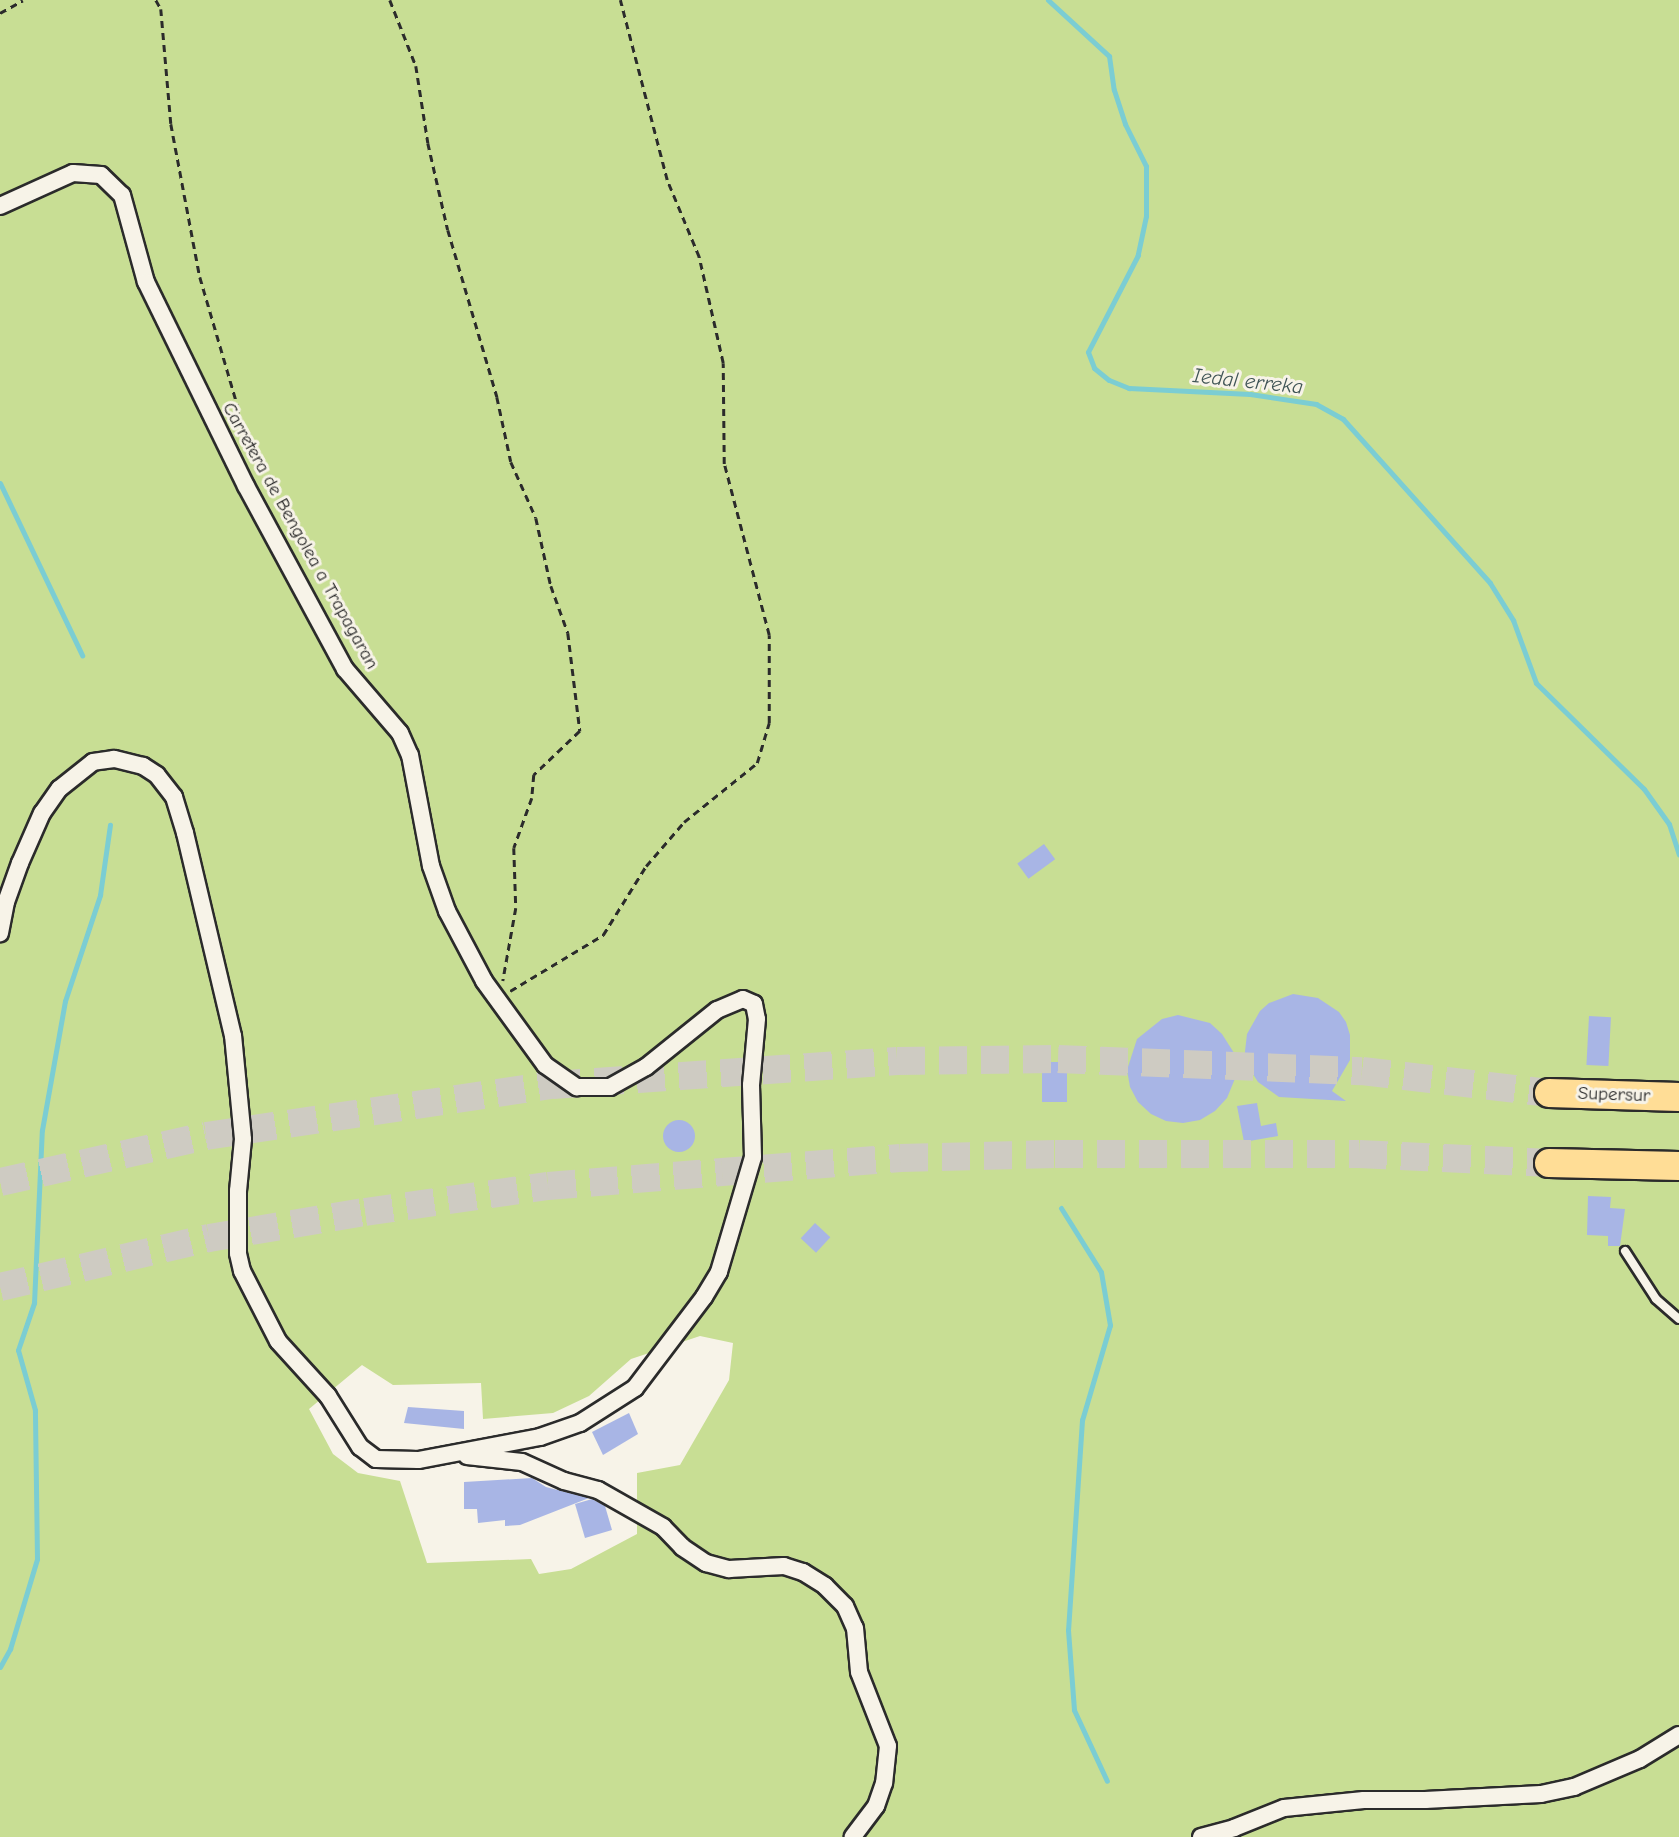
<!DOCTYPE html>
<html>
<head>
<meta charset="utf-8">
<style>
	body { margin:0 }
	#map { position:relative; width:1679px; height:1837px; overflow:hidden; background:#f7f3e8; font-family:"Comic Neue",sans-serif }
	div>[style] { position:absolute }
	.green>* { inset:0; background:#c8de94 }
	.stream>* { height:5px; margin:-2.5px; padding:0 2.5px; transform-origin:2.5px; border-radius:2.5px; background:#7bcdd3 }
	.building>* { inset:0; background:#a8b5e5; transform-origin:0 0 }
	.round { border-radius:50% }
	.motorway-tunnel>* { height:28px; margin-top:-14px; transform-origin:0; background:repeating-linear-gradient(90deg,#cecbc2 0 28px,transparent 0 42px) }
	.path>* { height:2.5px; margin-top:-1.25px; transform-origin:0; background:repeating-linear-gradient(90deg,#2b2b2b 0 7px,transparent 0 12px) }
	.roads { filter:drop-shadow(2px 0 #2b2b2b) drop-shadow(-2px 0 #2b2b2b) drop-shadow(0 2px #2b2b2b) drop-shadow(0 -2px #2b2b2b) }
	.service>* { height:8px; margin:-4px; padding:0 4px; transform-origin:4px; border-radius:4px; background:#f7f3e8 }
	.minor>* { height:16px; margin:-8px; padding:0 8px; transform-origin:8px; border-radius:8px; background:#f7f3e8 }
	.motorway>* { height:28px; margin:-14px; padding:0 14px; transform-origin:14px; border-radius:14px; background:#ffdd96 }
	span { translate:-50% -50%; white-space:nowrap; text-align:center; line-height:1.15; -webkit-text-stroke:6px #f7f3e8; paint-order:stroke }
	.street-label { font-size:19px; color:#2b2b2b }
	.water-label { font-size:21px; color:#3f5455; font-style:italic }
</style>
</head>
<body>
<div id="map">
	<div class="green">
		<div style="clip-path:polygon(evenodd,0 0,1679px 0,1679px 1837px,0 1837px,0 0,700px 1336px,733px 1343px,729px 1380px,680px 1465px,637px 1473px,637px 1534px,571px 1569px,539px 1574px,531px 1559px,427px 1563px,400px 1481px,358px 1473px,333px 1454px,309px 1409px,362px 1365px,393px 1385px,481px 1383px,483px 1419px,553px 1413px,589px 1396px,631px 1359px,700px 1336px)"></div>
	</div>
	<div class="stream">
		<div style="left:1048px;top:0;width:83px;rotate:42.6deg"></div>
		<div style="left:1109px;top:56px;width:34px;rotate:82deg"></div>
		<div style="left:1114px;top:90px;width:36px;rotate:72deg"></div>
		<div style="left:1125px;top:124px;width:47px;rotate:63.4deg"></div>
		<div style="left:1146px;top:166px;width:50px;rotate:90deg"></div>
		<div style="left:1146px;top:216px;width:40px;rotate:102deg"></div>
		<div style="left:1138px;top:255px;width:109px;rotate:117.3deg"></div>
		<div style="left:1088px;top:352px;width:17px;rotate:69deg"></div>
		<div style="left:1094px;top:368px;width:19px;rotate:39deg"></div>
		<div style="left:1109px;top:380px;width:22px;rotate:22deg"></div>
		<div style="left:1129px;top:388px;width:121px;rotate:2.8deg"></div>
		<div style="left:1250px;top:394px;width:67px;rotate:8.6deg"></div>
		<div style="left:1316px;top:404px;width:31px;rotate:29deg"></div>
		<div style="left:1343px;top:419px;width:220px;rotate:48.1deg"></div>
		<div style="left:1490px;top:583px;width:44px;rotate:58.1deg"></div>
		<div style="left:1513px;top:620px;width:67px;rotate:69.9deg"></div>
		<div style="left:1536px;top:683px;width:151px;rotate:44.5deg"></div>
		<div style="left:1644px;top:789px;width:43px;rotate:54.5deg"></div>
		<div style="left:1669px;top:824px;width:32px;rotate:72deg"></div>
		<div style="left:0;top:483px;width:191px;rotate:64.5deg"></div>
		<div style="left:1061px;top:1208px;width:75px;rotate:58deg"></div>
		<div style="left:1101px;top:1272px;width:54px;rotate:80.4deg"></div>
		<div style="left:1110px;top:1325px;width:99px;rotate:106.4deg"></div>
		<div style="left:1082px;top:1420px;width:210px;rotate:93.8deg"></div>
		<div style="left:1068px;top:1630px;width:80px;rotate:85.7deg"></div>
		<div style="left:1074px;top:1710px;width:78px;rotate:65.1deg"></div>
		<div style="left:0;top:1667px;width:21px;rotate:-61deg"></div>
		<div style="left:10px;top:1649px;width:94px;rotate:-73.3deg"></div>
		<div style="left:37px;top:1559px;width:149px;rotate:-90.8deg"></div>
		<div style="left:35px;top:1410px;width:62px;rotate:-105.8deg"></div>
		<div style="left:18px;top:1350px;width:50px;rotate:-71.2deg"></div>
		<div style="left:34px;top:1303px;width:173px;rotate:-87.4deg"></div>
		<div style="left:42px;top:1130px;width:131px;rotate:-79.9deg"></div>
		<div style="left:65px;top:1001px;width:112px;rotate:-71.7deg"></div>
		<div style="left:100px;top:895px;width:71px;rotate:-81.9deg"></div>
	</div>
	<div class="building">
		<div style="left:1044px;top:844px;width:19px;height:33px;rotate:54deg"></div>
		<div style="clip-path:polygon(1293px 994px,1318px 998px,1339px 1012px,1346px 1022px,1350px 1035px,1350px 1060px,1332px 1091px,1346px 1101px,1279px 1097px,1258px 1082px,1244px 1060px,1247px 1034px,1260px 1011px,1269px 1003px)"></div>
		<div style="clip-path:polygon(1178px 1015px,1210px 1023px,1222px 1034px,1241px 1064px,1227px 1098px,1215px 1111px,1200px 1120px,1183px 1123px,1166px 1121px,1151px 1114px,1138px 1102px,1130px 1087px,1127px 1070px,1137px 1039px,1162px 1019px)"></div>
		<div style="left:1589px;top:1016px;width:22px;height:49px;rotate:3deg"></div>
		<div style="left:1042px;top:1062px;width:25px;height:40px"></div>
		<div style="clip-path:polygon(1257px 1103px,1261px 1126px,1276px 1123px,1278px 1136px,1244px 1142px,1237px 1106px)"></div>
		<div class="round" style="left:663px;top:1120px;width:32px;height:32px"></div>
		<div style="clip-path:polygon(1588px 1196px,1611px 1197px,1610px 1208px,1625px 1209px,1620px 1246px,1608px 1246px,1608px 1236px,1587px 1235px)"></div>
		<div style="left:815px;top:1223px;width:21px;height:21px;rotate:43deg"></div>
		<div style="clip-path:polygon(408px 1407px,464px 1411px,464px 1429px,404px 1423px)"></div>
		<div style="clip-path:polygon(629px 1413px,638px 1434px,603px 1455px,592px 1432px)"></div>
		<div style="clip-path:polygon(532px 1478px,546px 1487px,589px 1498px,520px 1525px,505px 1526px,505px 1520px,478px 1523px,477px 1509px,464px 1509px,464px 1482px)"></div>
		<div style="clip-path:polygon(592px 1499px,605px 1506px,612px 1530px,585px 1538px,575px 1504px)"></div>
	</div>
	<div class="motorway-tunnel">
		<div style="left:0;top:1182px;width:211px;rotate:-12.6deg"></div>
		<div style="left:206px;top:1136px;width:351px;rotate:-8.4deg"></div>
		<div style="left:553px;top:1085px;width:345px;rotate:-4deg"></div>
		<div style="left:897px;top:1061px;width:161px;rotate:-0.7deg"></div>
		<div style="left:1058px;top:1059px;width:304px;rotate:2.3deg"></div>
		<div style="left:1362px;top:1071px;width:188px;rotate:6.7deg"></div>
		<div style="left:0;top:1287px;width:215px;rotate:-13.2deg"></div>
		<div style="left:209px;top:1238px;width:158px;rotate:-9.5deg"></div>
		<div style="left:365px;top:1212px;width:185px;rotate:-8.1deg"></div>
		<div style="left:548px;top:1186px;width:175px;rotate:-4.6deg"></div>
		<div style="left:722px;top:1172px;width:179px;rotate:-4.5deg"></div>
		<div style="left:900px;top:1158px;width:155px;rotate:-1.5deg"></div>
		<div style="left:1055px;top:1154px;width:304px"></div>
		<div style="left:1359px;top:1154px;width:190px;rotate:2.7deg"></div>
	</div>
	<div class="path">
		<div style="left:156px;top:0;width:10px;rotate:61deg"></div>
		<div style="left:161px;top:9px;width:115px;rotate:85deg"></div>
		<div style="left:171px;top:124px;width:156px;rotate:79.3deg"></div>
		<div style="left:200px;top:277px;width:135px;rotate:73.7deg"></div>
		<div style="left:238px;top:407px;width:27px;rotate:86deg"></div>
		<div style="left:390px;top:0;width:71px;rotate:68.5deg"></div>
		<div style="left:416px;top:66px;width:78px;rotate:81.1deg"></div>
		<div style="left:428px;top:143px;width:89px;rotate:77.1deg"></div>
		<div style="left:448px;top:230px;width:174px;rotate:73.6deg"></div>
		<div style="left:497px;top:397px;width:66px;rotate:77.8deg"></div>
		<div style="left:511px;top:462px;width:61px;rotate:65.9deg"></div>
		<div style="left:536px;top:518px;width:70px;rotate:77.6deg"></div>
		<div style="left:551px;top:586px;width:50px;rotate:70.1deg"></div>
		<div style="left:568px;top:633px;width:99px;rotate:83deg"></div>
		<div style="left:580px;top:731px;width:64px;rotate:136.3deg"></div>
		<div style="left:534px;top:775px;width:23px;rotate:95deg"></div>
		<div style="left:532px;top:798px;width:53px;rotate:109.8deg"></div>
		<div style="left:514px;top:848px;width:60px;rotate:88.1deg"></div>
		<div style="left:516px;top:908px;width:74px;rotate:100.1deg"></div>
		<div style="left:0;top:13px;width:26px;rotate:-29deg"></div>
		<div style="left:510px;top:991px;width:109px;rotate:-31.1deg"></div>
		<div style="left:603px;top:935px;width:81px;rotate:-58.1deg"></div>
		<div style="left:646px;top:866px;width:58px;rotate:-49.2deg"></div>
		<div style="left:684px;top:822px;width:94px;rotate:-38.9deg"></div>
		<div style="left:757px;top:763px;width:42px;rotate:-73.3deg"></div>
		<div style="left:769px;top:723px;width:88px;rotate:-90deg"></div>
		<div style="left:769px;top:635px;width:177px;rotate:-104.7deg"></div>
		<div style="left:724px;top:464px;width:101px;rotate:-90.6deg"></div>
		<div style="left:723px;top:363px;width:109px;rotate:-102.8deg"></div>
		<div style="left:699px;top:257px;width:83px;rotate:-112.6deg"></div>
		<div style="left:667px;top:180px;width:186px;rotate:-104.6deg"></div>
	</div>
	<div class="roads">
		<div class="service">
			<div style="left:1625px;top:1251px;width:57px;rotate:57.1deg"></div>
			<div style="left:1656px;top:1299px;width:30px;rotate:41deg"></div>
		</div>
		<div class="minor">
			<div style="left:0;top:206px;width:80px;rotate:-24.3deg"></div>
			<div style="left:73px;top:173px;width:28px;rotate:4deg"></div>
			<div style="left:101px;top:175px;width:29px;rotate:44deg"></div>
			<div style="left:122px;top:195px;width:90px;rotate:74.6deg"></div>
			<div style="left:146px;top:282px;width:227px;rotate:63.9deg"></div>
			<div style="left:246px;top:486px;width:208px;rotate:61.6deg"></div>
			<div style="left:345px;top:669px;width:84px;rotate:49.3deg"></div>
			<div style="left:400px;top:733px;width:24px;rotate:66deg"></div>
			<div style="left:410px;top:755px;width:113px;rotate:79.3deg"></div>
			<div style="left:431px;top:866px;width:48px;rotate:70.4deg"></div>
			<div style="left:447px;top:911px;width:79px;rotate:62.1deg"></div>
			<div style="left:484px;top:981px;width:104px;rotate:54deg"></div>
			<div style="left:545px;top:1065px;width:39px;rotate:35deg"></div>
			<div style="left:577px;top:1087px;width:33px"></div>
			<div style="left:610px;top:1087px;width:41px;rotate:-29.1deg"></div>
			<div style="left:646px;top:1067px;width:91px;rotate:-38.8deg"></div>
			<div style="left:717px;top:1010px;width:28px;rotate:-23deg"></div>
			<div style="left:743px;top:999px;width:12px;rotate:24deg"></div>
			<div style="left:754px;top:1004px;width:15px;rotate:79deg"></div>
			<div style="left:757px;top:1019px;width:66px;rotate:95.2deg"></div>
			<div style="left:751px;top:1085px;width:72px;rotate:88.4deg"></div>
			<div style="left:753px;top:1157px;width:120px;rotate:106.5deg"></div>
			<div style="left:719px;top:1272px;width:29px;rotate:121deg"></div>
			<div style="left:704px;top:1297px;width:114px;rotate:127.2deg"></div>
			<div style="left:635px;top:1388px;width:65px;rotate:147.5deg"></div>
			<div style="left:580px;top:1423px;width:42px;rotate:160.7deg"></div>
			<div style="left:540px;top:1437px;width:124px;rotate:169.3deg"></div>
			<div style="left:418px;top:1460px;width:42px;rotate:-178.6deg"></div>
			<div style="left:376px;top:1459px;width:20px;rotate:-143deg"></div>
			<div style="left:360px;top:1447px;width:60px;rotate:-122.1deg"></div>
			<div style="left:328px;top:1396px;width:74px;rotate:-132.3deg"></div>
			<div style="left:278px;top:1341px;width:79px;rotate:-117.2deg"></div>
			<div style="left:242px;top:1271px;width:18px;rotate:-103deg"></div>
			<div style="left:238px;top:1253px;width:62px;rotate:-90deg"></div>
			<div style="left:238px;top:1191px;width:52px;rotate:-84.5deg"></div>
			<div style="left:243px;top:1139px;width:103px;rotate:-95.5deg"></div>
			<div style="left:233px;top:1036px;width:209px;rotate:-103.3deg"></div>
			<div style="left:185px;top:833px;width:38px;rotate:-107deg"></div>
			<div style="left:174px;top:797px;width:28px;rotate:-128deg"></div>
			<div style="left:157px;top:775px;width:17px;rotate:-147deg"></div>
			<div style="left:143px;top:766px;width:30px;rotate:-166deg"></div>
			<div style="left:114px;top:759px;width:21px;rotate:172deg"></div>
			<div style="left:93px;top:762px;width:43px;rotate:141.5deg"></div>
			<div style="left:59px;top:789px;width:29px;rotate:125deg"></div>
			<div style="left:42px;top:813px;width:55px;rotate:113.7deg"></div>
			<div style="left:20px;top:863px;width:41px;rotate:109.7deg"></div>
			<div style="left:6px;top:902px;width:32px;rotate:101deg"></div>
			<div style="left:467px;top:1456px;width:55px;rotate:6.2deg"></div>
			<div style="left:522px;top:1462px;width:46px;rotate:24.3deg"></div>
			<div style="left:564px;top:1481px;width:35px;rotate:15deg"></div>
			<div style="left:598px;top:1490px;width:75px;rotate:29.6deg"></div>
			<div style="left:663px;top:1527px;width:28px;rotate:46deg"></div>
			<div style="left:682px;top:1547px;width:29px;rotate:34deg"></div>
			<div style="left:706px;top:1563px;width:24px;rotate:15deg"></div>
			<div style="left:729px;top:1569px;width:55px;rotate:-3.1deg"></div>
			<div style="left:784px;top:1566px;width:20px;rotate:18deg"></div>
			<div style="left:803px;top:1572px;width:26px;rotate:32deg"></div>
			<div style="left:825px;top:1586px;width:28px;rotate:45deg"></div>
			<div style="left:845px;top:1606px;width:24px;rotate:66deg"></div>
			<div style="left:855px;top:1628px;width:44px;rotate:84.8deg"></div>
			<div style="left:859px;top:1672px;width:79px;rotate:68.6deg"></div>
			<div style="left:888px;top:1746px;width:37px;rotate:96deg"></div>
			<div style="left:884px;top:1783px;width:24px;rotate:109deg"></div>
			<div style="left:876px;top:1806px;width:39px;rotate:127deg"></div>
			<div style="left:1201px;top:1837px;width:34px;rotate:-15deg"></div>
			<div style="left:1234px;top:1828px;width:54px;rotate:-21.8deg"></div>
			<div style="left:1284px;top:1808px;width:80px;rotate:-5.7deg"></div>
			<div style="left:1364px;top:1800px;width:61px"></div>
			<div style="left:1425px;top:1800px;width:116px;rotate:-3deg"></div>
			<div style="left:1541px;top:1794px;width:34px;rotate:-12deg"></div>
			<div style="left:1574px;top:1787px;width:72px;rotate:-23deg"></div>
			<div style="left:1640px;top:1759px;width:46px;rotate:-31.6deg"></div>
		</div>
		<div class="motorway">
			<div style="left:1549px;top:1093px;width:130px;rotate:1.8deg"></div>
			<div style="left:1549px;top:1163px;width:130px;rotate:1.3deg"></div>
		</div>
	</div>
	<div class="street-label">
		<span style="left:300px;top:536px;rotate:61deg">Carretera de Bengolea a Trapagaran</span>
		<span style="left:1614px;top:1095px;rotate:2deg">Supersur</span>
	</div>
	<div class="water-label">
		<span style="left:1248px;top:381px;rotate:6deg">Iedal erreka</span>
	</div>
</div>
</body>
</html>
